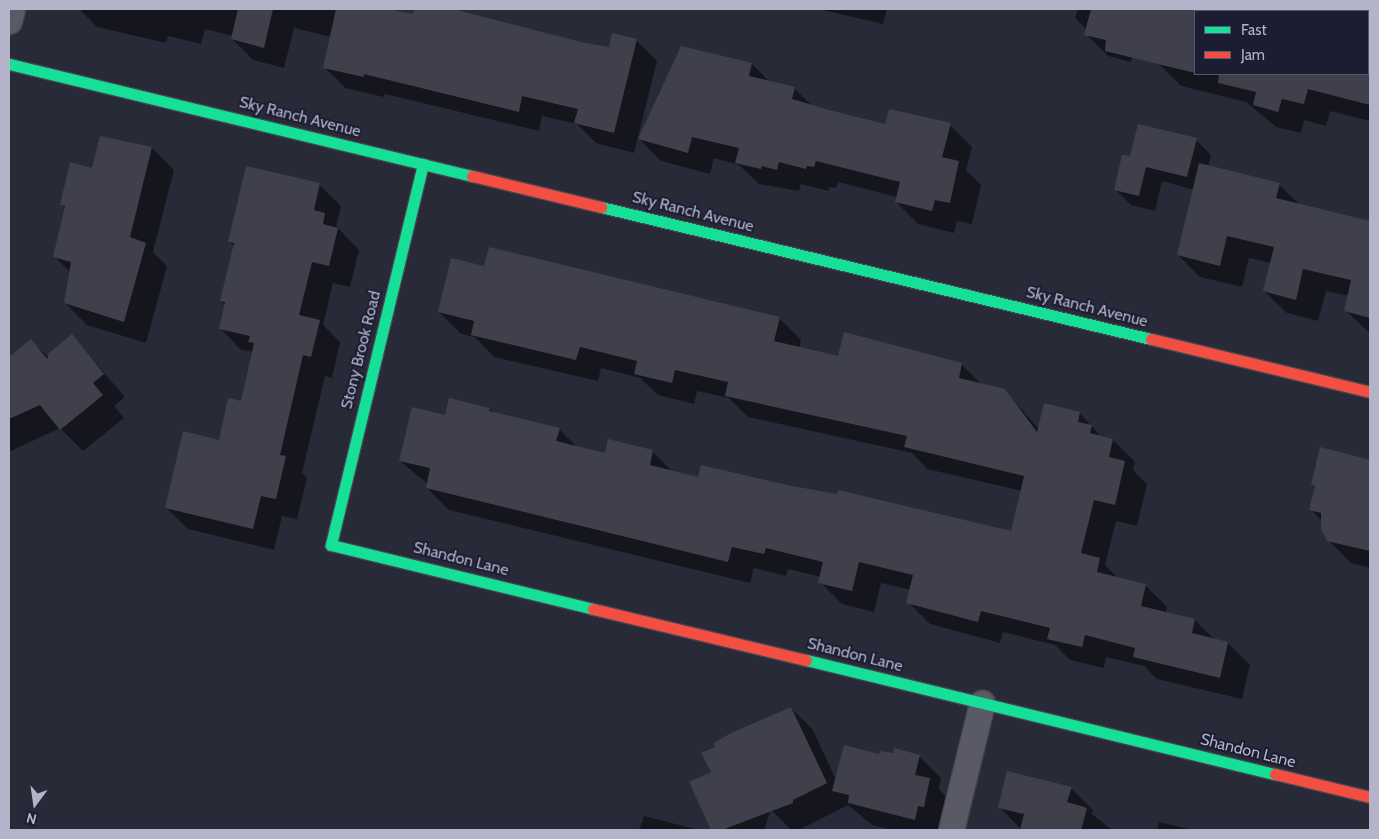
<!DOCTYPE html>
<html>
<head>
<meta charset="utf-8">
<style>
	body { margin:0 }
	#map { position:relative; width:1379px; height:839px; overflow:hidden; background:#292a38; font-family:Cabin,sans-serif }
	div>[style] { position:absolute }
	.shadow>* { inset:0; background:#0007 }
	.building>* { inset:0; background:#40404d }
	.roads { filter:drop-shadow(1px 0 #44454f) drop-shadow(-1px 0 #44454f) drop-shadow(0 1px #44454f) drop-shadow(0 -1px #44454f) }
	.street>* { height:25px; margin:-12.5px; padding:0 12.5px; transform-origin:12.5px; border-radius:12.5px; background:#595a66 }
	.fast>* { height:11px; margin:-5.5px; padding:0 5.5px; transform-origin:5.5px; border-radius:5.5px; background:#16e098 }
	.jam>* { height:11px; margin:-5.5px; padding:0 5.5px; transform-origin:5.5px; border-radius:5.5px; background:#f24e42 }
	span { translate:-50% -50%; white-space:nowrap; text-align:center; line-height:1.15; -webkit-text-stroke:4px #1c1d33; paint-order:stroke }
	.street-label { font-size:16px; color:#b3b3c9 }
	.frame { position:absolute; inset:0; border:10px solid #b3b3c9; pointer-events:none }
	.legend { position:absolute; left:1194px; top:10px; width:175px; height:65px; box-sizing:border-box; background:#1c1d33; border:1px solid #58596f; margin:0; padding:6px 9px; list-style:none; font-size:15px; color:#b3b3c9 }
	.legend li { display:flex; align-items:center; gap:10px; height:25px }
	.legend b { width:25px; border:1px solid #58596f }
	.north { position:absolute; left:10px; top:779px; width:50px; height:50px; -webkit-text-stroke:4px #1c1d33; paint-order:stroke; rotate:194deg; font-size:14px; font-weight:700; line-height:20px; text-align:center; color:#b3b3c9 }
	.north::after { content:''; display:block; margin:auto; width:18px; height:22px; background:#b3b3c9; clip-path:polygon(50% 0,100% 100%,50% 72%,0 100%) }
</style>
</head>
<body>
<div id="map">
	<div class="shadow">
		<div style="clip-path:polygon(79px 9px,381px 9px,414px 16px,416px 9px,450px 9px,584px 44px,609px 48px,636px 40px,657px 61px,634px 153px,596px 143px,577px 124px,542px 116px,539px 131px,385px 94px,384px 97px,345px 88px,325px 68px,331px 37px,294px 28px,284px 68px,253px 60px,232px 39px,233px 36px,205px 29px,201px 44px,168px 36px,166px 43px,97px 27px)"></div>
		<div style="clip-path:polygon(818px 9px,887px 9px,883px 24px)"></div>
		<div style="clip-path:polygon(1078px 9px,1269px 11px,1195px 11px,1195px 74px,1368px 74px,1368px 34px,1370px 35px,1370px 121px,1330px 111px,1326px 126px,1304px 120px,1301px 133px,1276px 127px,1246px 102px,1181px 86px,1159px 64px,1133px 55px,1131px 62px,1108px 56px,1086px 34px,1087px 30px,1075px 18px)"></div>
		<div style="clip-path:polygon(752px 64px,770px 82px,794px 88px,813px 107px,886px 125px,950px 125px,972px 147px,966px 170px,981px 185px,972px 224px,957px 221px,954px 233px,918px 224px,896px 202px,897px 197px,838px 182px,836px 188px,829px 187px,829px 191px,801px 184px,799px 191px,759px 184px,739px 165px,714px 158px,710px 174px,661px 161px,639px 139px)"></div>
		<div style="clip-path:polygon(101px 137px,152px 148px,174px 170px,153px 252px,167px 266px,146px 343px,87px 325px,65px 303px,70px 272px,55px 257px,66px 209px,62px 205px,93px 169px)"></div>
		<div style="clip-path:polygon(1196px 140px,1211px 155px,1208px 167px,1279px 184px,1301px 206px,1370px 223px,1370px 333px,1345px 310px,1349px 296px,1326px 291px,1318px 321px,1287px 313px,1264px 291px,1271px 263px,1249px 258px,1242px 287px,1200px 277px,1178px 255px,1194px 190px,1162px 181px,1155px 211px,1131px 205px,1115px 189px,1131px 158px)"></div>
		<div style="clip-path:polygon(320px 185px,341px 206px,336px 226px,359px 250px,350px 287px,333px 283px,323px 325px,340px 342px,332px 378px,325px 376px,302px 473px,307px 478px,297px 519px,282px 516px,274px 550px,188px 529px,166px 508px,220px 441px,242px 402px,254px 352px,241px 350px,220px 328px,225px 305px,221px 301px,234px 247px,229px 241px)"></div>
		<div style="clip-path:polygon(485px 267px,779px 318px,801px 340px,799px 349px,839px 358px,961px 364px,982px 385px,1004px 390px,1039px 429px,1045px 404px,1080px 413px,1102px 438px,1113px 440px,1135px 462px,1133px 470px,1147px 484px,1137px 526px,1116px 521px,1105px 565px,1119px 579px,1145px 585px,1167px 607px,1166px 613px,1195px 620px,1215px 640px,1228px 643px,1250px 665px,1242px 699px,1157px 679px,1144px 666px,1106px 657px,1104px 668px,1070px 660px,1055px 645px,1003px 632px,1000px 643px,930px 624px,908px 602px,911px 590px,881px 583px,874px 612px,842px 604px,820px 582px,821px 577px,788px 569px,786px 576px,754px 568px,750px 583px,449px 510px,427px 488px,428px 484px,400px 461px,446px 417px,490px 409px,495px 414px,559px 429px,577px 447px,606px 454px,652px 451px,672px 471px,699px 478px,787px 487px,1012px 532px,1022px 491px,927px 469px,912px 453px,748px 417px,729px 398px,697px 391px,694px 404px,658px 395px,640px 378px,601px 368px,598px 381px,494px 357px,475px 337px,461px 334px,439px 312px)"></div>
		<div style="clip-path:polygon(72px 336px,125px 397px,114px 406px,124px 418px,83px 451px,60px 428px,9px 452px,9px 359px,31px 341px,49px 358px)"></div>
		<div style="clip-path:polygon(1321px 449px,1370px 461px,1370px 568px,1351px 563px,1328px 540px,1322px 521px,1311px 510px,1316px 489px,1312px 485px)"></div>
		<div style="clip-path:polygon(791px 708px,813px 730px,836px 780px,879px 755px,919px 756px,941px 778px,939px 789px,951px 802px,940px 830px,893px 830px,872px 825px,848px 805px,799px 830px,791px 830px,771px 810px,764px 830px,713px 830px,691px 783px,712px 772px,717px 747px)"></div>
		<div style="clip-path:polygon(1071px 788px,1093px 810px,1092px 814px,1112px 830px,1022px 830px,1000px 808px)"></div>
		<div style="clip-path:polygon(644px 816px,699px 830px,639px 830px)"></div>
		<div style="clip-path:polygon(1159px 822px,1194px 830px,1157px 830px)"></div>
	</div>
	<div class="building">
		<div style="clip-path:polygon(238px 9px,273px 9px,264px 48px,231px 39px)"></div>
		<div style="clip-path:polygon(336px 9px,387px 9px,413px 14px,415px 9px,453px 9px,585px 43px,609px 47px,612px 33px,637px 39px,614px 133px,574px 123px,578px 109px,522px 96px,519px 112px,364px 74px,364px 77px,323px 68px)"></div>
		<div style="clip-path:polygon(1091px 9px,1195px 9px,1195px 73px,1105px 51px,1106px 40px,1084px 35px)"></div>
		<div style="clip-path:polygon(681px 46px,752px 63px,749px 76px,795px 87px,792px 99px,829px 110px,885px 124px,889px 109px,951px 123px,942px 157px,959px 161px,950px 203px,935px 200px,932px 211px,895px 202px,900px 182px,816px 161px,814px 167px,807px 166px,806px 169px,779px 162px,777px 170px,762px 166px,761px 169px,735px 163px,739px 148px,692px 137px,688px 153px,638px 139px)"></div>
		<div style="clip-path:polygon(1219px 74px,1370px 74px,1370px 105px,1308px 89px,1304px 104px,1282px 99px,1278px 112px,1253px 105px,1256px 92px,1218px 83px)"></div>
		<div style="clip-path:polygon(1138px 124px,1197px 138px,1187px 177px,1146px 167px,1139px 196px,1114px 190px,1122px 155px,1130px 156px)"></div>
		<div style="clip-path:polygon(100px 136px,152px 147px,130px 237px,146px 243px,124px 322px,64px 303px,71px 262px,53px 257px,65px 206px,60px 205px,70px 162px,92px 168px)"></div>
		<div style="clip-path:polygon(1199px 163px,1280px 183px,1276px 198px,1370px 221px,1370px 318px,1344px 311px,1351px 280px,1303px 269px,1296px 300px,1263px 291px,1274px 247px,1227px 236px,1220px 266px,1177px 255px)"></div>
		<div style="clip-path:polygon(246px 166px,320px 183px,314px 210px,325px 213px,323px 224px,338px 228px,329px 266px,312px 262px,299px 315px,320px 320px,311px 357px,303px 355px,280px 455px,286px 456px,276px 499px,261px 496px,253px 529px,165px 508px,183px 431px,219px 440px,228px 398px,241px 401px,254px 343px,248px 342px,250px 336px,219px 329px,225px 302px,220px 301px,234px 243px,228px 242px)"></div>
		<div style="clip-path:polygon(489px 247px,780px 317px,774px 341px,838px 356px,844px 332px,962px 363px,959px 378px,1005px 389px,1037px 432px,1044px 403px,1080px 412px,1078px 422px,1092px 425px,1090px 433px,1113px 439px,1109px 457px,1125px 461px,1115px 505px,1094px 500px,1081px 553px,1100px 558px,1097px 572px,1146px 584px,1141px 606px,1195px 619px,1192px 633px,1228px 642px,1220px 678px,1133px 657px,1135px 648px,1085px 635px,1082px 647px,1047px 639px,1050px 628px,981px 611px,978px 622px,906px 603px,913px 575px,859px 562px,852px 591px,818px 583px,823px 562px,766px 548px,764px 554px,732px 547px,728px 562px,426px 488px,430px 468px,399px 461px,412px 407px,445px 415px,449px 398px,490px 408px,489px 411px,560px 428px,556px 441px,605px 453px,608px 439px,653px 450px,650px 465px,698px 477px,701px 465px,787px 485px,837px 494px,838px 490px,1011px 531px,1024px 476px,904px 447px,907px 436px,725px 396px,728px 382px,675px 370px,672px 383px,634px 374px,637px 361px,580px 347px,576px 360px,471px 335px,474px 321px,438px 312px,451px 258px,484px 266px)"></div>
		<div style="clip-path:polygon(72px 334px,104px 374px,93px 383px,103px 395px,60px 430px,40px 405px,9px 419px,9px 357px,31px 339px,47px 359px,49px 353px)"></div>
		<div style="clip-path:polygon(1320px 447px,1370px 460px,1370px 551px,1327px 541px,1321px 529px,1321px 513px,1309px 510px,1315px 486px,1311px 485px)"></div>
		<div style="clip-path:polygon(791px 707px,827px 783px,793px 800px,793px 803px,722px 830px,711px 830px,689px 782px,711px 772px,701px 753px,715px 747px,714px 743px,731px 733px)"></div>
		<div style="clip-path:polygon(844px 745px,879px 754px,880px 751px,893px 753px,894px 748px,920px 755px,915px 775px,930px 778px,924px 807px,918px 806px,915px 820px,848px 803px,849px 795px,832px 791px)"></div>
		<div style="clip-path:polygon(1007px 771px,1072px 787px,1067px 802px,1087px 808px,1081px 830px,1020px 830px,1024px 814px,998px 808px)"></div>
	</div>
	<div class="roads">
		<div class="street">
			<div style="left:9px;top:21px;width:12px;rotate:-76deg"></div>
			<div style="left:951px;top:830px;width:131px;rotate:-76.3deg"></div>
		</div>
		<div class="fast">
			<div style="left:9px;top:64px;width:476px;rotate:13.6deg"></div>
			<div style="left:423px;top:164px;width:392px;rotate:103.6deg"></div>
			<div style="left:331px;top:545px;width:270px;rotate:13.7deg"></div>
			<div style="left:601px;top:207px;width:566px;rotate:13.5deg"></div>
			<div style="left:806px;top:660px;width:483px;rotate:13.7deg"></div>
		</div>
		<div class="jam">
			<div style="left:472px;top:176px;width:133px;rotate:13.5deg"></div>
			<div style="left:1151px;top:339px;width:225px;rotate:13.6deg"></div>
			<div style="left:593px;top:609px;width:219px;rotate:13.5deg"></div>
			<div style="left:1275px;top:774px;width:98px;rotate:13.6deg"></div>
		</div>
	</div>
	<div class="street-label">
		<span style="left:300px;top:117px;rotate:14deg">Sky Ranch Avenue</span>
		<span style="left:693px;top:212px;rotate:14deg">Sky Ranch Avenue</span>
		<span style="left:1087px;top:307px;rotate:14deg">Sky Ranch Avenue</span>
		<span style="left:361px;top:350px;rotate:-76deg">Stony Brook Road</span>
		<span style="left:461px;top:559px;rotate:14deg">Shandon Lane</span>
		<span style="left:855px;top:655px;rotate:14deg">Shandon Lane</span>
		<span style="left:1248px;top:751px;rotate:14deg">Shandon Lane</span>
	</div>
	<div class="frame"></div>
	<ul class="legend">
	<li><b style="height:6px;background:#16e098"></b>Fast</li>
	<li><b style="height:6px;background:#f24e42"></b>Jam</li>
	</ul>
	<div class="north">N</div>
</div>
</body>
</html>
